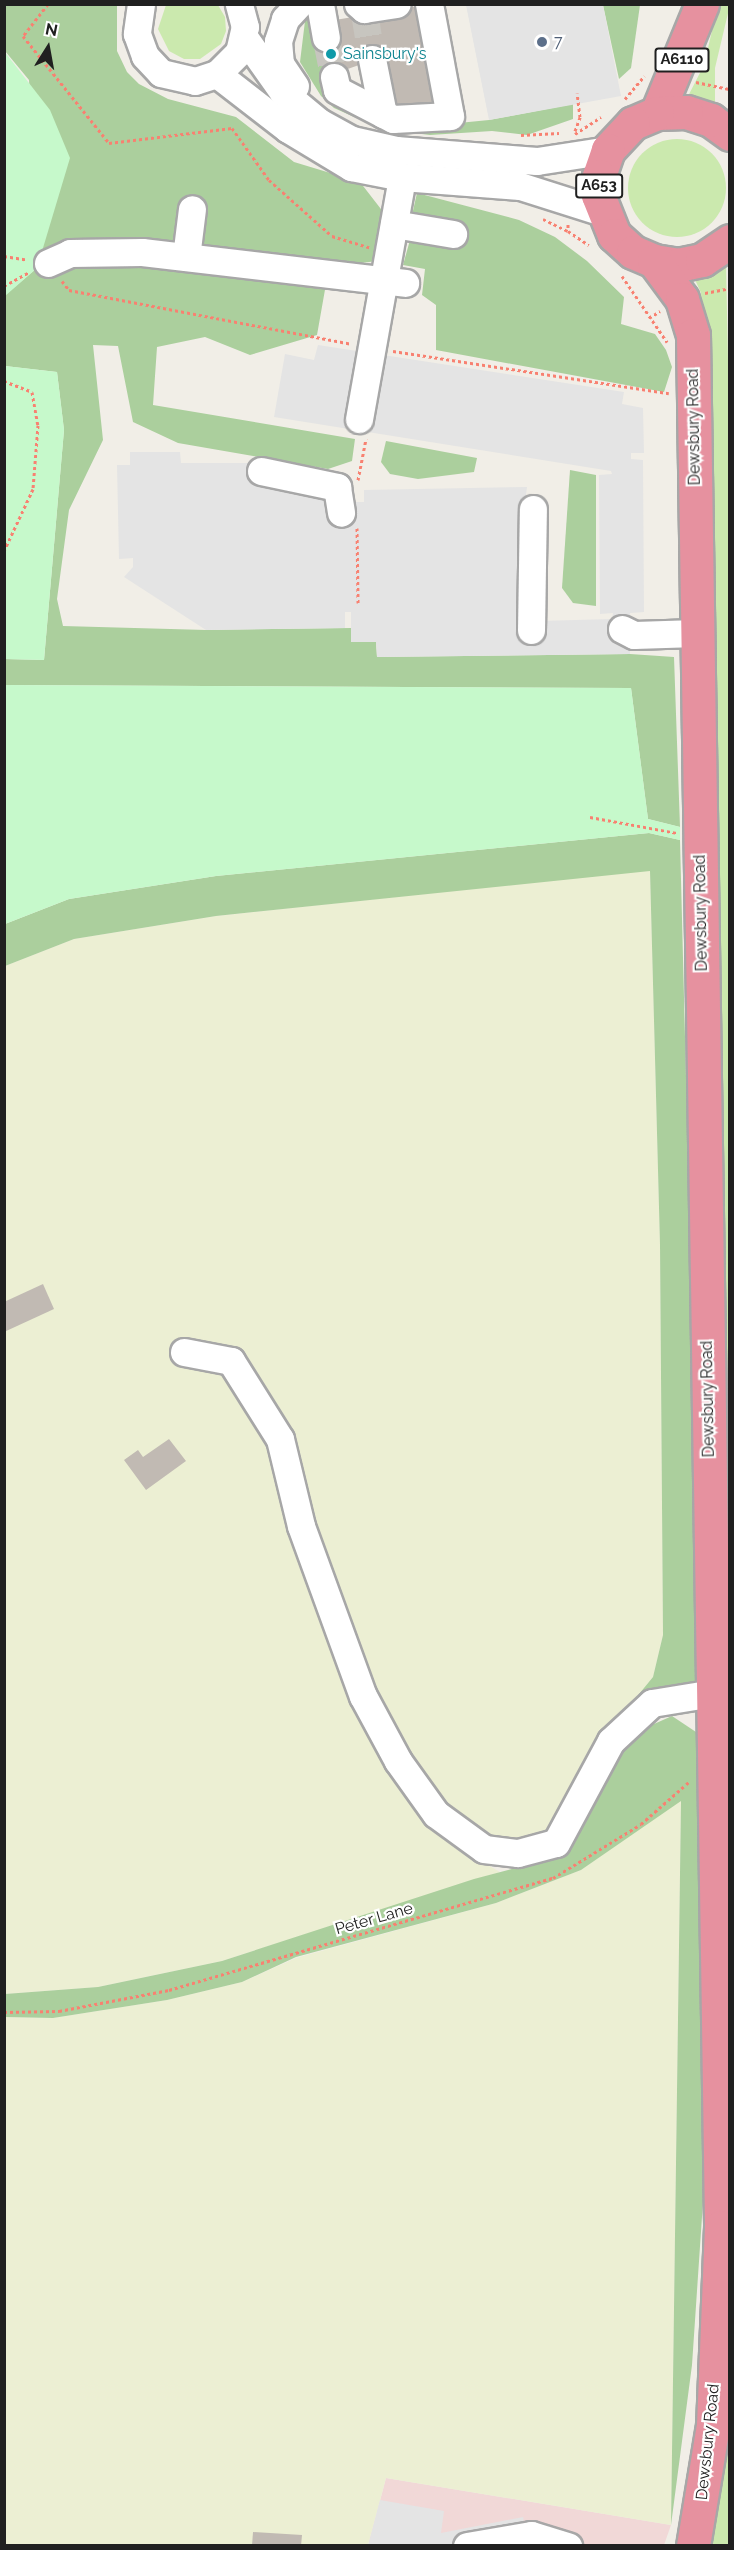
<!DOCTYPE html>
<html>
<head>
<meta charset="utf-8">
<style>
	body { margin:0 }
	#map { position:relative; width:734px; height:2550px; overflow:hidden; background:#f1eee7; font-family:Raleway,sans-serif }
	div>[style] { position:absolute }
	.commercial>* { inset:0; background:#f1d8d7 }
	.farmland>* { inset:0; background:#ecefd3 }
	.grass>* { inset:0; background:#cbe9ae }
	.round { border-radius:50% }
	.forest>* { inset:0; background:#abcf9d }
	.park>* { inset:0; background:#c6f9cb }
	.parking>* { inset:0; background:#e4e4e4 }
	.building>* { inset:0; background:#c1bab3 }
	.minor-tunnel>* { height:27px; margin-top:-13.5px; transform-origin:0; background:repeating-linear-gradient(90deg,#c7c5bf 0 27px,transparent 0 41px) }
	.path>* { height:3px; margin-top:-1.5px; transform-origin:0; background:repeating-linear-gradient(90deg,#f88171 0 3px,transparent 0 6px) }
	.roads { filter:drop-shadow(2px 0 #a7a7a7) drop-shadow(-2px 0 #a7a7a7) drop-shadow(0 2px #a7a7a7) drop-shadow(0 -2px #a7a7a7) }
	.minor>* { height:27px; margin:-13.5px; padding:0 13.5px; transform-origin:13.5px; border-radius:13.5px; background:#fff }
	.highway>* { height:33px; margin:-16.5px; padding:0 16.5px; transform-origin:16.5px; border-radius:16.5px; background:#e6919f }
	.dots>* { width:16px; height:16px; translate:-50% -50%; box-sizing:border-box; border:3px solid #fff; border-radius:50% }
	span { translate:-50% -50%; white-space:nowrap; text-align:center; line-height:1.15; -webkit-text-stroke:4.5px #fff; paint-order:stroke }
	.shield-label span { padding:2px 4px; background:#fff; border:2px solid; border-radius:4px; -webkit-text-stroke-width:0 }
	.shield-label { font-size:15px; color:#202020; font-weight:700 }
	.service-label { font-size:16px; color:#4e5e75 }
	.left { translate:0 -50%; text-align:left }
	.culture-label { font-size:16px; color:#0d838f }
	.street-label { font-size:16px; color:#202020 }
	.frame { position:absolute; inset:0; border:6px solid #202020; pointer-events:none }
	.north { position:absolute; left:18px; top:18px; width:60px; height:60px; -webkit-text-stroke:4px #fff; paint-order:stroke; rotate:11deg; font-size:16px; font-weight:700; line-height:24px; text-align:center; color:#202020 }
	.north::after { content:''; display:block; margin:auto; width:21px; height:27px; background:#202020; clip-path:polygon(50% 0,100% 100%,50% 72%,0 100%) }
</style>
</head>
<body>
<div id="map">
	<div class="commercial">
		<div style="clip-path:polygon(386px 2478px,671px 2525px,664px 2545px,368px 2546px)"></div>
	</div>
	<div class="farmland">
		<div style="clip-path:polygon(650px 870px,660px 1245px,663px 1635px,653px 1677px,630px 1705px,561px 1818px,539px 1838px,517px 1843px,487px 1837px,414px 1805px,458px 1848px,500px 1872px,222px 1961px,98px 1987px,5px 1994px,5px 966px,74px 939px,216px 916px)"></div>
		<div style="clip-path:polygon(681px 1800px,671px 2525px,386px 2478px,368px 2545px,5px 2546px,5px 2017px,53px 2018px,167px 2000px,242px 1982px,296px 1958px,496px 1903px,581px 1870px)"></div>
	</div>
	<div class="grass">
		<div style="clip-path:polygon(166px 5px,218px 5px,225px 17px,226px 31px,221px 44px,200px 59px,184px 59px,169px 51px,158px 29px)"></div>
		<div style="clip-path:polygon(718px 5px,729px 5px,729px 9px,715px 68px,715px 112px,684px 104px,704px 65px)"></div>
		<div class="round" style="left:628px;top:139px;width:98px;height:98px"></div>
		<div style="clip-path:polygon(726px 263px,730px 460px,729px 1809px,715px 853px,701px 293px,692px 273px)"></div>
		<div style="clip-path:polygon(729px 2360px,729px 2541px,728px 2545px,705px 2546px)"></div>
	</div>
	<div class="forest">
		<div style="clip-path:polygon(5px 5px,117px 5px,117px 51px,127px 72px,139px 84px,168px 99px,236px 117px,294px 162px,360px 182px,384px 213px,377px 261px,329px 267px,317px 335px,250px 355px,205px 337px,157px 347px,153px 405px,355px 439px,352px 461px,328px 469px,178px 443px,133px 422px,118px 346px,93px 345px,103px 440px,69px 510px,57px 599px,63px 626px,206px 630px,351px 628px,351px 642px,376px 642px,377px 657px,630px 654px,674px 657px,680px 827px,648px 819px,631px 688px,5px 685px,5px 659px,44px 660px,64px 430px,57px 372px,5px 366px,4px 296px,37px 268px,29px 80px,5px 51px)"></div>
		<div style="clip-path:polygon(603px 5px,640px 5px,631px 68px,619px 79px)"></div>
		<div style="clip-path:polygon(315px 9px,325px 77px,418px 127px,489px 120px,573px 104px,573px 119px,527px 135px,492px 131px,430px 135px,381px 129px,334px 108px,321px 96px,300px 62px,305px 21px)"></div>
		<div style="clip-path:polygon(417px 193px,519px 220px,555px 237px,587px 261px,624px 297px,621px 324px,655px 334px,666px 350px,672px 367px,664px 392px,436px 350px,436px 305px,422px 295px,425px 269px,403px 265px,410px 240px,464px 247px,464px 227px,412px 215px)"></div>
		<div style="clip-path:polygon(386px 441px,477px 458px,474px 472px,418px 479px,390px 474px,381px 462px)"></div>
		<div style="clip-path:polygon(570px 470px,596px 475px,596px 606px,573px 603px,562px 588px)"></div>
		<div style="clip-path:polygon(649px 833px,680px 840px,701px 1667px,694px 1684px,630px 1705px,653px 1677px,663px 1635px,660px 1245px,650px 871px,216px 916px,74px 939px,5px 966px,5px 924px,69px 899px,216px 876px)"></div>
		<div style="clip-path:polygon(672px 1716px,696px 1732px,699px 1746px,704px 2187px,692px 2365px,671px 2525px,681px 1801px,581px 1870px,496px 1903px,296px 1957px,242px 1982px,167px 2000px,53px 2018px,5px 2017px,5px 1994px,98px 1987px,222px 1961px,474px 1879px,542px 1861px,565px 1843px,616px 1752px,636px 1732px)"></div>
	</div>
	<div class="park">
		<div style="clip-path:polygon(4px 51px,50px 110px,70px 158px,37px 268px,5px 296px)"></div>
		<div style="clip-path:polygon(5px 366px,57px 372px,64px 430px,44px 660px,5px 659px)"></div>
		<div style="clip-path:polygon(5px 685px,631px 688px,648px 819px,680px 827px,680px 840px,649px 833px,216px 876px,69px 899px,5px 924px)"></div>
	</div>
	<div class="parking">
		<div style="clip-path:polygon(466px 5px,603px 5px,621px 96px,489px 120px)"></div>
		<div style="clip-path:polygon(318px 345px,624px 392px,622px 404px,643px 408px,644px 453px,631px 453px,631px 459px,643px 460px,644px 612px,630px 613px,630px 654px,377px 657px,376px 642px,351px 642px,351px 612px,345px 612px,345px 628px,206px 630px,124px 577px,133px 567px,133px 558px,119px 559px,117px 465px,130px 465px,130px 452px,180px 452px,181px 463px,258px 463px,349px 502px,364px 502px,364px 490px,527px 487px,525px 502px,539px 621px,612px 619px,613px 613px,600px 614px,599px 475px,612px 474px,611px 471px,274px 417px,285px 354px,314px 360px)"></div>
		<div style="clip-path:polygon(380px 2500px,444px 2511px,441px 2533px,523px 2517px,528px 2541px,508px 2546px,368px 2546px)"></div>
	</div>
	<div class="building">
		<div style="clip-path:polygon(425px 5px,443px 110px,395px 117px,385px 54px,357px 59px,359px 65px,325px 77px,319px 41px,335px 20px)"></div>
		<div style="clip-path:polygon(43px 1284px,54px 1309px,4px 1332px,4px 1302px)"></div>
		<div style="clip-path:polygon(169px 1439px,186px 1461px,146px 1490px,124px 1460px,138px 1450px,143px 1457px)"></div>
		<div style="clip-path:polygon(253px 2532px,302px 2535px,301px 2546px,252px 2546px)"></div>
	</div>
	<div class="minor-tunnel">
		<div style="left:364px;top:9px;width:51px;rotate:80.9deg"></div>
		<div style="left:326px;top:37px;width:41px;rotate:78.7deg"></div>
	</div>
	<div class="path">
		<div style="left:48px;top:4px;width:41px;rotate:128deg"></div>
		<div style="left:23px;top:36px;width:137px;rotate:51.2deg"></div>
		<div style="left:109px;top:143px;width:124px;rotate:-7deg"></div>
		<div style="left:232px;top:128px;width:64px;rotate:54.6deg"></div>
		<div style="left:269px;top:180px;width:84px;rotate:41.6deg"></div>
		<div style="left:332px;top:236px;width:39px;rotate:17deg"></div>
		<div style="left:696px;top:82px;width:35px;rotate:12deg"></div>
		<div style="left:625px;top:99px;width:30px;rotate:-50deg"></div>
		<div style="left:575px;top:131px;width:15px;rotate:-70deg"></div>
		<div style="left:580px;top:117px;width:24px;rotate:-97deg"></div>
		<div style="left:575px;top:134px;width:31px;rotate:-33deg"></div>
		<div style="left:521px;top:135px;width:38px;rotate:-3deg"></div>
		<div style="left:543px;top:219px;width:28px;rotate:26deg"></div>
		<div style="left:568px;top:224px;width:7px;rotate:90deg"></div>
		<div style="left:568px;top:231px;width:25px;rotate:34deg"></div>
		<div style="left:4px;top:256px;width:24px;rotate:9deg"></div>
		<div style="left:622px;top:276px;width:80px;rotate:55.7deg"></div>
		<div style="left:62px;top:281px;width:11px;rotate:52deg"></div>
		<div style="left:69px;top:290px;width:287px;rotate:10.8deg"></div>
		<div style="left:4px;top:286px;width:29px;rotate:-29deg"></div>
		<div style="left:705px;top:293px;width:25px;rotate:-11deg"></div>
		<div style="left:649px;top:318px;width:13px;rotate:-32deg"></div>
		<div style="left:393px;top:351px;width:279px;rotate:8.7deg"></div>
		<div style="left:4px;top:381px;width:30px;rotate:21deg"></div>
		<div style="left:32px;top:392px;width:34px;rotate:80deg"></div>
		<div style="left:38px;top:425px;width:64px;rotate:94.5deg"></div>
		<div style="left:33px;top:489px;width:68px;rotate:115.1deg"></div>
		<div style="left:358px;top:480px;width:42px;rotate:-79deg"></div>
		<div style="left:357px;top:528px;width:75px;rotate:89.2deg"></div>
		<div style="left:590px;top:817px;width:88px;rotate:10.4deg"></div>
		<div style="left:4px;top:2012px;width:55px;rotate:-1deg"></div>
		<div style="left:59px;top:2011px;width:112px;rotate:-10.8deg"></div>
		<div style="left:169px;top:1990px;width:400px;rotate:-16.3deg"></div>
		<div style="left:553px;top:1878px;width:103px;rotate:-31.5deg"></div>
		<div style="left:641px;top:1824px;width:65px;rotate:-41.3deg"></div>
	</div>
	<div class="roads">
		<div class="minor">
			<div style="left:141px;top:4px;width:30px;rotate:98deg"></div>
			<div style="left:137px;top:34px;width:23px;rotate:70deg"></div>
			<div style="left:145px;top:56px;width:23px;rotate:47deg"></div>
			<div style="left:161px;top:73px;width:35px;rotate:13deg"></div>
			<div style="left:195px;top:81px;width:23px;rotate:-18deg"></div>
			<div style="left:217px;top:74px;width:31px;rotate:-45deg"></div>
			<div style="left:239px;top:52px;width:26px;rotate:-77deg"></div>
			<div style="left:245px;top:27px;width:24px;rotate:-105deg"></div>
			<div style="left:320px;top:4px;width:34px;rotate:80deg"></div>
			<div style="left:358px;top:4px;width:8px;rotate:40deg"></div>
			<div style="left:364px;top:9px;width:33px;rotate:-9deg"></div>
			<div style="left:244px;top:37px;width:67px;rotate:54.7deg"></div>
			<div style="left:283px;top:92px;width:47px;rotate:39.8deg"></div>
			<div style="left:319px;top:122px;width:38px;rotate:29deg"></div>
			<div style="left:352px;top:140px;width:45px;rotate:12.8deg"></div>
			<div style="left:396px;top:150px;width:141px;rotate:4.5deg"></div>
			<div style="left:537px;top:161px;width:72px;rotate:-8.8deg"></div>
			<div style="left:372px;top:59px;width:56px;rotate:78.7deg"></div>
			<div style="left:217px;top:74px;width:90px;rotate:37.8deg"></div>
			<div style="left:288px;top:129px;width:74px;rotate:31.1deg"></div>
			<div style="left:351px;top:167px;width:52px;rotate:11.1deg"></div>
			<div style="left:402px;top:177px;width:118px;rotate:4.4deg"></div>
			<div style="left:520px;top:186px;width:86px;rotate:17.6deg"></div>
			<div style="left:334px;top:77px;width:13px;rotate:77deg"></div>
			<div style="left:337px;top:90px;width:63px;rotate:27.4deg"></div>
			<div style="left:393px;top:119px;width:57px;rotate:-3deg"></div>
			<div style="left:450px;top:116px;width:114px;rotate:-100.6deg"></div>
			<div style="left:295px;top:86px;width:27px;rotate:-124deg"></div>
			<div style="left:280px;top:64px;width:23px;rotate:-95deg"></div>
			<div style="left:278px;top:41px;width:23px;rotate:-72deg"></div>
			<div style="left:285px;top:19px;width:21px;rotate:-47deg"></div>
			<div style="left:394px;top:224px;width:60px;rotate:9.6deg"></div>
			<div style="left:186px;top:257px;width:48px;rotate:-82.9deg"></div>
			<div style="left:48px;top:263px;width:24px;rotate:-24deg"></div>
			<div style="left:70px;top:253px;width:72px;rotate:-0.8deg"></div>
			<div style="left:142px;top:252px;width:265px;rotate:6.7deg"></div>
			<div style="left:359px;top:419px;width:246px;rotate:-79.9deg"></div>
			<div style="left:261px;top:471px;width:78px;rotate:11.9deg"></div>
			<div style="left:337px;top:487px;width:26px;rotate:81deg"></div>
			<div style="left:622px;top:629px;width:13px;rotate:27deg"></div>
			<div style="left:634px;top:635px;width:62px;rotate:-1.8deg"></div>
			<div style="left:531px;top:630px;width:121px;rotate:-89.1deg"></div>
			<div style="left:184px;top:1352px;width:48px;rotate:10.8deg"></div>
			<div style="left:231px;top:1361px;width:92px;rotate:57.9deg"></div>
			<div style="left:280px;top:1439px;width:89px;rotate:76.4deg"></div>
			<div style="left:301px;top:1526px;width:181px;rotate:70deg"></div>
			<div style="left:363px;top:1696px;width:74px;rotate:61.7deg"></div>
			<div style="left:398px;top:1761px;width:65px;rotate:54.4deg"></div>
			<div style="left:436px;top:1814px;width:59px;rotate:36.1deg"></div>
			<div style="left:484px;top:1849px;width:34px;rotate:7deg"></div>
			<div style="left:518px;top:1853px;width:39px;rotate:-15deg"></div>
			<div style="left:556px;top:1843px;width:116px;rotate:-61.7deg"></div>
			<div style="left:611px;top:1741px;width:56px;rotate:-42.8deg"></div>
			<div style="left:652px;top:1703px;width:62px;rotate:-9.3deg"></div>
			<div style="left:467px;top:2546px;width:65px;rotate:-9.8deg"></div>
			<div style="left:531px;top:2535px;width:39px;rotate:17deg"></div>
		</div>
		<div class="highway">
			<div style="left:657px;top:113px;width:118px;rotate:-67.6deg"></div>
			<div style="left:730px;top:134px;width:24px;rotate:-144deg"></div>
			<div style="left:711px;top:120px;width:26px;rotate:-162deg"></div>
			<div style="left:686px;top:112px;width:29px;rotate:178deg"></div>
			<div style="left:657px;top:113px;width:26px;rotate:157deg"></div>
			<div style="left:633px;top:123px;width:37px;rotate:133deg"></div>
			<div style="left:608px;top:150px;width:28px;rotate:109deg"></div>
			<div style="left:599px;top:176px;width:19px;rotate:93deg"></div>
			<div style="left:598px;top:195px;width:43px;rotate:68.2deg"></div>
			<div style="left:614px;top:235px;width:25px;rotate:42deg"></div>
			<div style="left:633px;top:252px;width:23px;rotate:23deg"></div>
			<div style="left:654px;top:261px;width:24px;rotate:9deg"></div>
			<div style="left:678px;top:265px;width:25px;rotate:-12deg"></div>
			<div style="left:702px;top:260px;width:34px;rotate:-34deg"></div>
			<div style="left:654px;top:261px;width:47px;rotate:53.6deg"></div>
			<div style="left:682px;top:299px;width:38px;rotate:73deg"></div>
			<div style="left:693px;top:335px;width:1892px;rotate:89.15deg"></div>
			<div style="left:721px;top:2227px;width:198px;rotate:92.3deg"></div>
			<div style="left:713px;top:2425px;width:123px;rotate:99.4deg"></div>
		</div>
	</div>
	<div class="dots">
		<div style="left:542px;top:42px;background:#5c6f8a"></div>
		<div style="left:331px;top:54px;background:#0f9aa8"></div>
	</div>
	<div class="shield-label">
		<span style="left:682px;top:60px">A6110</span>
		<span style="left:599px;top:186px">A653</span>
	</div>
	<div class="service-label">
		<span class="left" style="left:554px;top:42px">7</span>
	</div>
	<div class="culture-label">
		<span class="left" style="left:343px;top:54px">Sainsbury's</span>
	</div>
	<div class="street-label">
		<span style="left:694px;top:427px;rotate:-91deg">Dewsbury Road</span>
		<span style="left:701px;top:913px;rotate:-91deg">Dewsbury Road</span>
		<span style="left:708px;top:1399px;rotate:-91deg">Dewsbury Road</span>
		<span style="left:374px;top:1919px;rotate:-16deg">Peter Lane</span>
		<span style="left:708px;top:2442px;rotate:-84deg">Dewsbury Road</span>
	</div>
	<div class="frame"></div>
	<div class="north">N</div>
</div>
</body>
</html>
